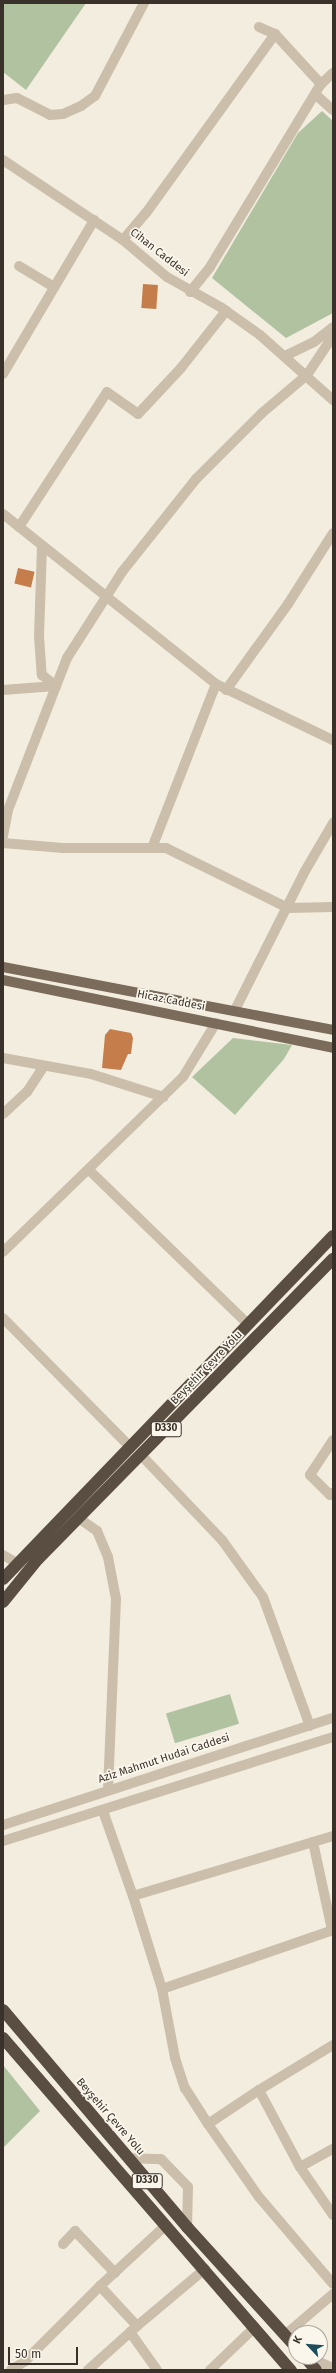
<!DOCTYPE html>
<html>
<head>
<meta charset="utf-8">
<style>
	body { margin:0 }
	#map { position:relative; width:336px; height:2373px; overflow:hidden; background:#f3eddf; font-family:"Fira Sans",sans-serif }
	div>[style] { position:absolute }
	.green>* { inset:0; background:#b0c29f; transform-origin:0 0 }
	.building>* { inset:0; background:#c57e4b; transform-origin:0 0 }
	.minor>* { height:10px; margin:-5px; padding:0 5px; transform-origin:5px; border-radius:5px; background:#cbbfab }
	.major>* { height:10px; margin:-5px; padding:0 5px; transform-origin:5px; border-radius:5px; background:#7b6b5b }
	.highway>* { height:12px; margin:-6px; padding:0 6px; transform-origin:6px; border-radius:6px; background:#5a4d41 }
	span { translate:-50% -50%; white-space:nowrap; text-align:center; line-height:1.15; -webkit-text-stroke:3.5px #faf6ec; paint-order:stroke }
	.shield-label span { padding:1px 3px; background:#faf6ec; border:1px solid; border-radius:3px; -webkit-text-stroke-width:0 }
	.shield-label { font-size:10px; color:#39312a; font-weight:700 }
	.street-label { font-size:11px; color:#39312a }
	.frame { position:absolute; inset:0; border:4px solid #39312a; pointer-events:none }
	.north { position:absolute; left:288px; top:2325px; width:40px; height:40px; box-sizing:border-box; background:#faf6ec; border:1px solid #ada79e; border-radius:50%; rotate:296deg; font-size:11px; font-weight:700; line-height:16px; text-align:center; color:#39312a }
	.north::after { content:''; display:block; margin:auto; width:14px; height:18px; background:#1f4c5b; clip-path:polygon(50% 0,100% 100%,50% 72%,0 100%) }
	.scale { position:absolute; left:8px; top:2347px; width:70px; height:18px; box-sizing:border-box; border:2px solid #39312a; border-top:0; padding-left:5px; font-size:12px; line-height:14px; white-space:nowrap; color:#39312a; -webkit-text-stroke:3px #faf6ec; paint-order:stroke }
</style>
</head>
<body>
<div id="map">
	<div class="green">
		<div style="clip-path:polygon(3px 3px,86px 3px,26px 90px,3px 72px)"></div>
		<div style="clip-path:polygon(322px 111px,333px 121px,333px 313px,286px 338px,212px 278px,298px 133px)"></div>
		<div style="clip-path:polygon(233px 1038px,292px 1045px,284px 1059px,235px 1115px,192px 1077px)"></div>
		<div style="left:230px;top:1694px;width:31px;height:67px;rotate:73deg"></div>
		<div style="clip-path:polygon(3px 2065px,40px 2111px,3px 2148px)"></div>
	</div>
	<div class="building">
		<div style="left:143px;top:284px;width:15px;height:24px;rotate:4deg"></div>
		<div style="left:18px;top:568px;width:17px;height:16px;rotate:13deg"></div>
		<div style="clip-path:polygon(110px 1029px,131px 1033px,133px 1038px,131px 1054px,128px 1054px,121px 1070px,102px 1068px,105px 1035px)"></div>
	</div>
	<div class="minor">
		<div style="left:259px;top:27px;width:17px;rotate:24deg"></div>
		<div style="left:275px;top:34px;width:68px;rotate:47.4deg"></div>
		<div style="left:315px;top:94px;width:24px;rotate:42deg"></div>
		<div style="left:3px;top:100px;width:14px;rotate:-8deg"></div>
		<div style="left:17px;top:98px;width:37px;rotate:27deg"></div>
		<div style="left:50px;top:115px;width:13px;rotate:-4deg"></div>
		<div style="left:63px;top:114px;width:20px;rotate:-24deg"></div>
		<div style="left:81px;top:106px;width:17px;rotate:-36deg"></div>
		<div style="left:95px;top:96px;width:105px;rotate:-62.2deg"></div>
		<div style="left:3px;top:160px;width:144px;rotate:33.7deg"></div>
		<div style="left:123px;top:240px;width:57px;rotate:40.1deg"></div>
		<div style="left:167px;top:277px;width:63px;rotate:29.4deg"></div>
		<div style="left:222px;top:308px;width:47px;rotate:35.4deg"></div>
		<div style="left:260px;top:335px;width:98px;rotate:41.7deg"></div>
		<div style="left:123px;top:240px;width:35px;rotate:-50deg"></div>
		<div style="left:146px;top:213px;width:221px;rotate:-54.2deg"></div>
		<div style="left:19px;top:266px;width:41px;rotate:31deg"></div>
		<div style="left:190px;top:292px;width:32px;rotate:-51deg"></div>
		<div style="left:210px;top:267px;width:214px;rotate:-58.8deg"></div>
		<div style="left:321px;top:84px;width:16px;rotate:-43deg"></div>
		<div style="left:285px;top:356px;width:32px;rotate:-26deg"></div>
		<div style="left:314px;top:342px;width:24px;rotate:-38deg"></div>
		<div style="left:3px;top:374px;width:179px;rotate:-59.4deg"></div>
		<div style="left:3px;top:514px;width:273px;rotate:38.6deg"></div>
		<div style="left:216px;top:684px;width:130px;rotate:25.6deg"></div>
		<div style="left:19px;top:527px;width:161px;rotate:-56.9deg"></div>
		<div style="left:107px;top:392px;width:38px;rotate:35deg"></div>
		<div style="left:138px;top:414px;width:63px;rotate:-46.9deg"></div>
		<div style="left:181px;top:368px;width:73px;rotate:-51.7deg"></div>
		<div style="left:42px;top:546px;width:90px;rotate:91.9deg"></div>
		<div style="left:39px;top:636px;width:39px;rotate:86deg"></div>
		<div style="left:42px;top:675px;width:18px;rotate:38deg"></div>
		<div style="left:3px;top:690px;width:53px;rotate:-4.3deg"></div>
		<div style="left:226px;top:690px;width:106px;rotate:-54.2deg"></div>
		<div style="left:288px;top:604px;width:84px;rotate:-57.6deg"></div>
		<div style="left:3px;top:836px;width:26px;rotate:-79deg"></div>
		<div style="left:8px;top:810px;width:163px;rotate:-68.8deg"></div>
		<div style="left:67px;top:658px;width:102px;rotate:-57.4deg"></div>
		<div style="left:122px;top:572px;width:119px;rotate:-51.5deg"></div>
		<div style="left:196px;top:479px;width:93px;rotate:-45deg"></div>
		<div style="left:262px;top:413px;width:59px;rotate:-40.2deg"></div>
		<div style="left:307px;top:375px;width:47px;rotate:-56.3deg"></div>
		<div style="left:3px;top:843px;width:60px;rotate:4.8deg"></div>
		<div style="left:63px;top:848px;width:103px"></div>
		<div style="left:166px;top:848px;width:136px;rotate:26.2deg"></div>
		<div style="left:288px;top:908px;width:45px;rotate:-1.3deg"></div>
		<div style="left:152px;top:848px;width:176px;rotate:-68.7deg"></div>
		<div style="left:235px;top:1010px;width:156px;rotate:-63.3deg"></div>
		<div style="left:305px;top:871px;width:56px;rotate:-59.7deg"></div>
		<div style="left:3px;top:1058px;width:89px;rotate:10.3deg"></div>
		<div style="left:91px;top:1074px;width:76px;rotate:17.7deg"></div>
		<div style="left:3px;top:1114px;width:33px;rotate:-43deg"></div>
		<div style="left:27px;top:1092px;width:31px;rotate:-57deg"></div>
		<div style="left:89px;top:1170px;width:221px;rotate:44.1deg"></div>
		<div style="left:3px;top:1252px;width:251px;rotate:-44.2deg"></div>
		<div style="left:183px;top:1077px;width:63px;rotate:-58.6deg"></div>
		<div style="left:3px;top:1318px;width:181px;rotate:45.4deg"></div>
		<div style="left:333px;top:1440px;width:42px;rotate:123.3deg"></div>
		<div style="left:310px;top:1475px;width:28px;rotate:45deg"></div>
		<div style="left:330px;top:1495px;width:4px;rotate:-34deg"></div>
		<div style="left:141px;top:1455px;width:117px;rotate:46.4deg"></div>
		<div style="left:222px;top:1540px;width:70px;rotate:54.3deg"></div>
		<div style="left:263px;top:1597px;width:137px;rotate:70deg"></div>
		<div style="left:80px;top:1519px;width:21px;rotate:35deg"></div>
		<div style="left:97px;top:1531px;width:28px;rotate:67deg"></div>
		<div style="left:108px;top:1557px;width:43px;rotate:79.2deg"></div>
		<div style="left:116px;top:1599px;width:190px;rotate:92.4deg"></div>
		<div style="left:3px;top:1555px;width:16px;rotate:30deg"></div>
		<div style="left:103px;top:1811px;width:90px;rotate:70.6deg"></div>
		<div style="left:3px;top:1825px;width:347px;rotate:-18deg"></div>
		<div style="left:333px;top:1836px;width:209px;rotate:163.3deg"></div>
		<div style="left:133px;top:1896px;width:97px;rotate:72.7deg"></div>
		<div style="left:162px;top:1989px;width:181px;rotate:-19deg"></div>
		<div style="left:3px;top:1841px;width:346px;rotate:-17.5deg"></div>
		<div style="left:313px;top:1842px;width:90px;rotate:77.8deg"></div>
		<div style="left:162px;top:1989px;width:70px;rotate:79.3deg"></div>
		<div style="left:175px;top:2058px;width:32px;rotate:72deg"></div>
		<div style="left:185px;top:2088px;width:43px;rotate:57.4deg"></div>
		<div style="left:208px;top:2124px;width:61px;rotate:-33.7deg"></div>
		<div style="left:333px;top:2045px;width:87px;rotate:148.7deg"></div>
		<div style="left:259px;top:2090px;width:87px;rotate:62deg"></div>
		<div style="left:300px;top:2167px;width:58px;rotate:55.5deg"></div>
		<div style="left:208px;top:2124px;width:89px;rotate:55.1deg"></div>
		<div style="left:259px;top:2197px;width:114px;rotate:49.6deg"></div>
		<div style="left:128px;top:2158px;width:33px;rotate:2deg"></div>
		<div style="left:161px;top:2159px;width:39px;rotate:46deg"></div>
		<div style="left:188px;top:2187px;width:40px;rotate:91.4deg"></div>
		<div style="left:300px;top:2167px;width:38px;rotate:-29deg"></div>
		<div style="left:63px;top:2244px;width:18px;rotate:-47deg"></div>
		<div style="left:75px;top:2231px;width:58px;rotate:46.4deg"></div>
		<div style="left:100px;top:2286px;width:88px;rotate:-42.7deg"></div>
		<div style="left:130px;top:2332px;width:47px;rotate:54.6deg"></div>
		<div style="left:285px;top:2335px;width:63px;rotate:-40.5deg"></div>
		<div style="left:309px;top:2357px;width:26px;rotate:25deg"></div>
		<div style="left:11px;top:2370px;width:15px;rotate:-32deg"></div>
		<div style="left:24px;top:2362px;width:107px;rotate:-45deg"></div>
		<div style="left:100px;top:2286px;width:54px;rotate:47.2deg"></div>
		<div style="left:137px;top:2326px;width:89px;rotate:-40deg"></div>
		<div style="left:88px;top:2370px;width:66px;rotate:-41.9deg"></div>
		<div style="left:210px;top:2370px;width:62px;rotate:-43.7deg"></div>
	</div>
	<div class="major">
		<div style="left:3px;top:967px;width:336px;rotate:10.8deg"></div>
		<div style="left:3px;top:980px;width:337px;rotate:11.6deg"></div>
	</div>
	<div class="highway">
		<div style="left:3px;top:1579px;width:476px;rotate:-46.1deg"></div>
		<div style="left:3px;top:1602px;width:55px;rotate:-50.9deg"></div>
		<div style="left:38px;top:1559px;width:421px;rotate:-45.5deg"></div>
		<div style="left:3px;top:2010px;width:285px;rotate:49.7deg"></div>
		<div style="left:187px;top:2227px;width:162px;rotate:47.8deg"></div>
		<div style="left:3px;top:2038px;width:440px;rotate:49.1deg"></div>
		<div style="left:305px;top:2357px;width:17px;rotate:50deg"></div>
	</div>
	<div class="shield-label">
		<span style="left:166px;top:1429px">D330</span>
		<span style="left:147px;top:2181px">D330</span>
	</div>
	<div class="street-label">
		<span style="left:159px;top:253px;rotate:38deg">Cihan Caddesi</span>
		<span style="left:171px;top:1001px;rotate:11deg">Hicaz Caddesi</span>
		<span style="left:207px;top:1368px;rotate:-46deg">Beyşehir Çevre Yolu</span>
		<span style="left:164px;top:1759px;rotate:-18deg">Aziz Mahmut Hudai Caddesi</span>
		<span style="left:110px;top:2117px;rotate:49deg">Beyşehir Çevre Yolu</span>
	</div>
	<div class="frame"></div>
	<div class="north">K</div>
	<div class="scale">50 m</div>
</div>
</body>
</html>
